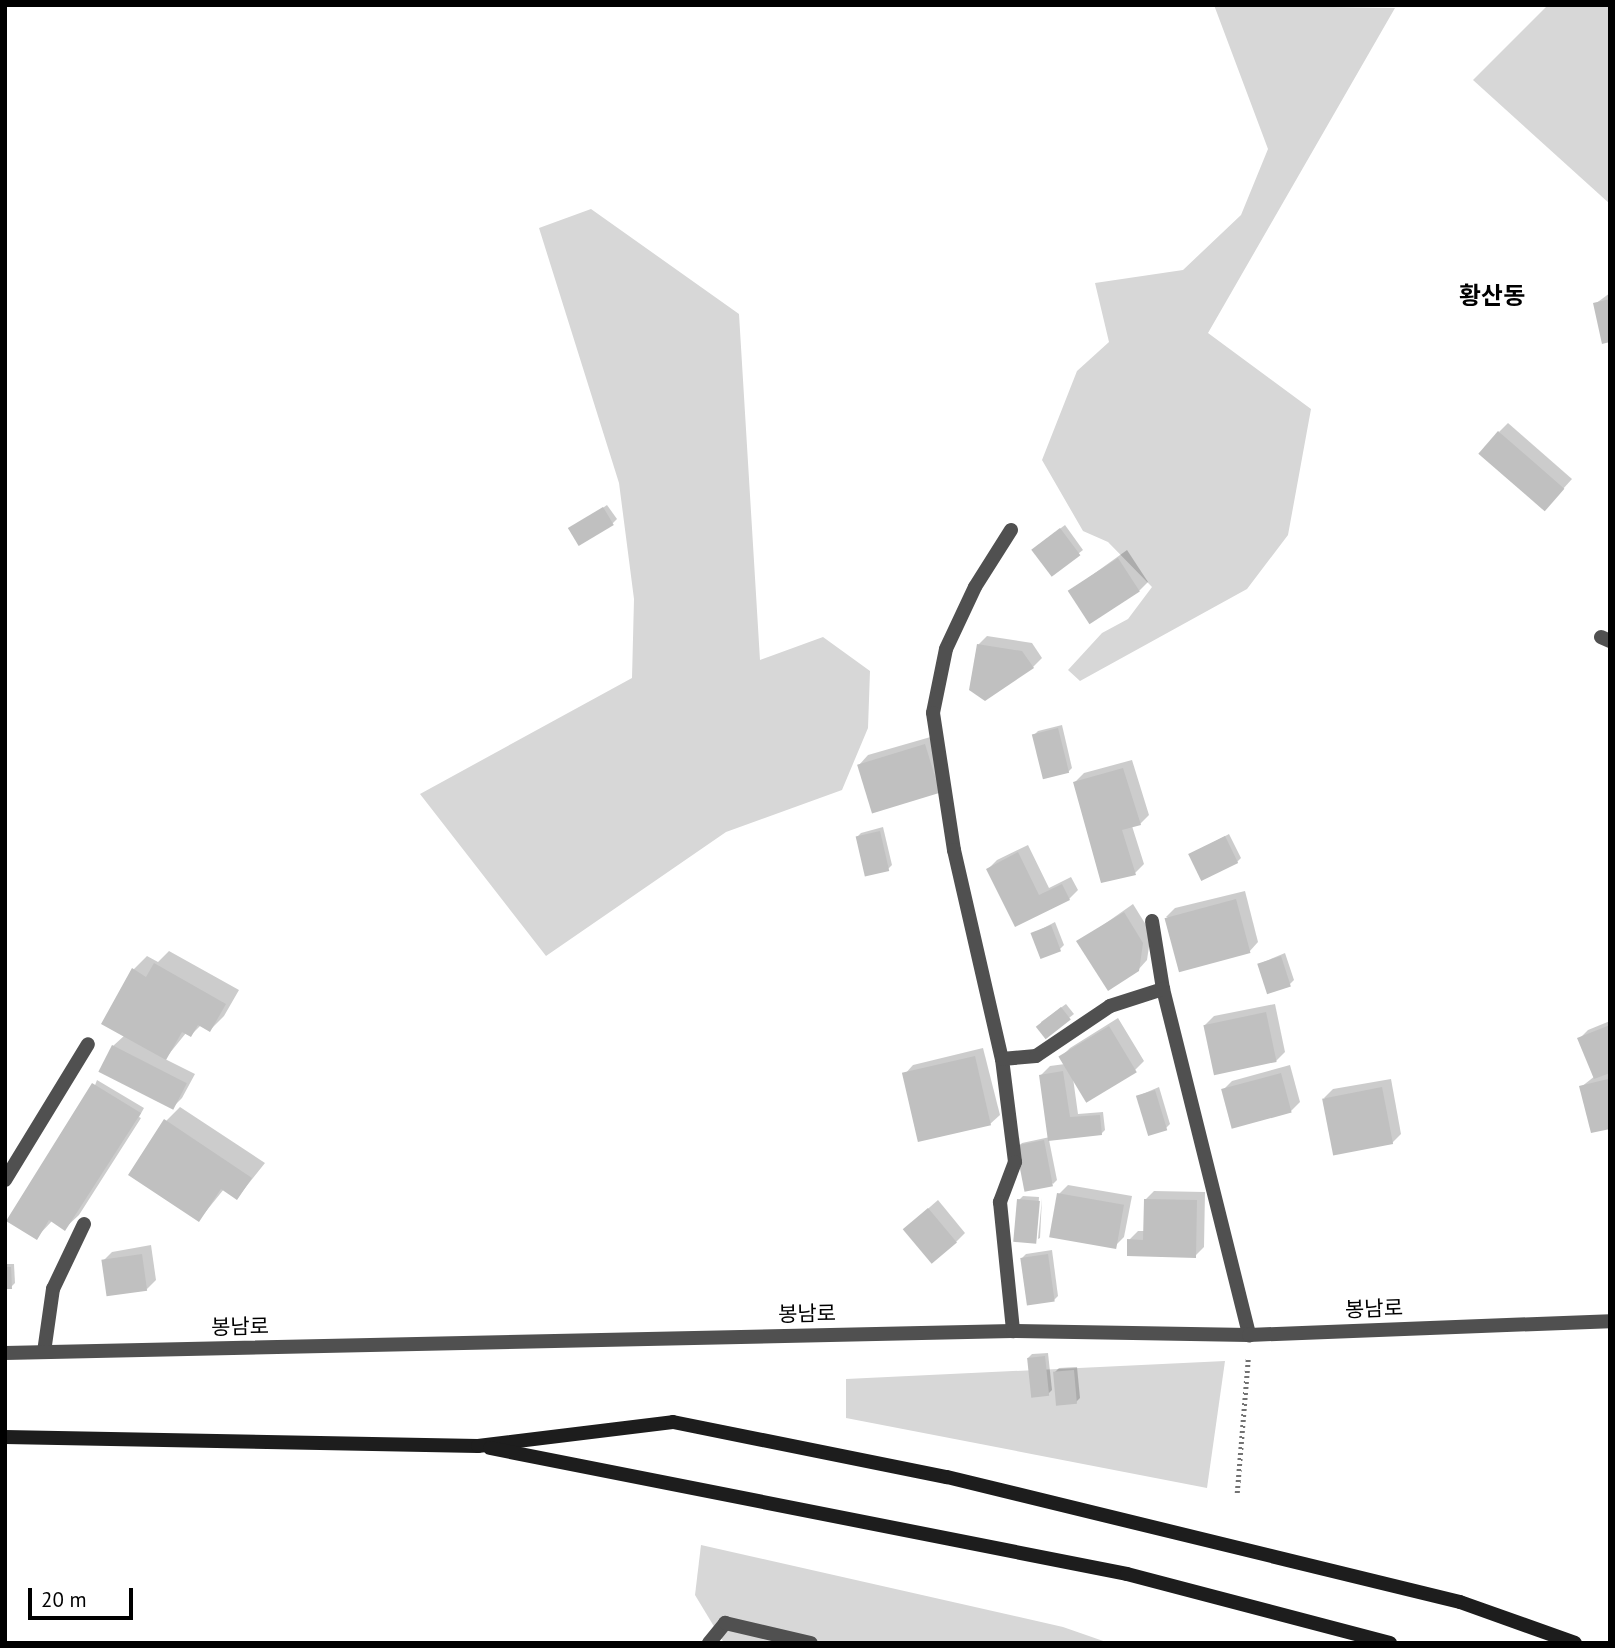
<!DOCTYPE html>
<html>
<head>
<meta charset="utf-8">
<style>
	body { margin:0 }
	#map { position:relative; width:1615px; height:1648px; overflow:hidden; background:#fff; font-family:"PT Sans","Noto Sans KR",sans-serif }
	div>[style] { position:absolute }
	.green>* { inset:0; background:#d7d7d7 }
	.shadow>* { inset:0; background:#0003 }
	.building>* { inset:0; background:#c0c0c0; transform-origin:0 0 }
	.path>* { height:4.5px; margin-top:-2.25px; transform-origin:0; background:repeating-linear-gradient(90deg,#727272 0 2px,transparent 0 5.5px) }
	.lane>* { height:14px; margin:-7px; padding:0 7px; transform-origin:7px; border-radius:7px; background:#505050 }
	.street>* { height:14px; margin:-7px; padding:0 7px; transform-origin:7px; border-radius:7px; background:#505050 }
	.secondary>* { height:14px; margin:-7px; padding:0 7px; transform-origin:7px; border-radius:7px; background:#1d1d1d }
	span { translate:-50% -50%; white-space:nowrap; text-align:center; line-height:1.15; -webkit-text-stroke:7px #fff; paint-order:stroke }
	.street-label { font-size:21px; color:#000 }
	.quarter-label { font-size:24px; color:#000; font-weight:700 }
	.frame { position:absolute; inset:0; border:7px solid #000; pointer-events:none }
	.scale { position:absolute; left:28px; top:1588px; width:105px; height:32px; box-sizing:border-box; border:4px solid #000; border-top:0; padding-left:9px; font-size:21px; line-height:24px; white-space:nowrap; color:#000; -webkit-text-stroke:5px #fff; paint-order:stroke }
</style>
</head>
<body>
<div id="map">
	<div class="green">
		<div style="clip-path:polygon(1214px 5px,1395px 8px,1208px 333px,1311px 409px,1288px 535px,1247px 589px,1080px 681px,1068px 670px,1102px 633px,1128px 619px,1152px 587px,1108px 542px,1083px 531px,1042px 460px,1077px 371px,1109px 342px,1095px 283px,1183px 270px,1241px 215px,1268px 149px)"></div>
		<div style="clip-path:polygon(1548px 5px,1610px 5px,1610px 204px,1473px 80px)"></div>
		<div style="clip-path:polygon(591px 209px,739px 314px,760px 660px,823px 637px,870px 671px,868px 728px,842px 790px,726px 832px,546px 956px,420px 794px,632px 678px,634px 599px,619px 483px,539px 228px)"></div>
		<div style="clip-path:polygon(1225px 1361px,1207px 1488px,846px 1418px,846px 1379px)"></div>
		<div style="clip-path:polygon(701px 1545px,1063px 1627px,1109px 1643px,724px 1643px,695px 1595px)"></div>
	</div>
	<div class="shadow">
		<div style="clip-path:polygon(1610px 293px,1610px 341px,1595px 304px)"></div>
		<div style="clip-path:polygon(1508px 423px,1572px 479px,1553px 500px,1499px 432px)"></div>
		<div style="clip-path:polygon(607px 505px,617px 519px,613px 523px,576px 526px)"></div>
		<div style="clip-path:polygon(1065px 525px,1083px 550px,1052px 574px,1037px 546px)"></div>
		<div style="clip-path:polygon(1127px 550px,1148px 582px,1139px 591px,1070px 591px)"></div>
		<div style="clip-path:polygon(987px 636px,1032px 643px,1042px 658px,1033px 667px,978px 645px)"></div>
		<div style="clip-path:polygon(1062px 725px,1072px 768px,1068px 772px,1034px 735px,1038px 731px)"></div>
		<div style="clip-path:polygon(934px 736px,939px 792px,859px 765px,868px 755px)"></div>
		<div style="clip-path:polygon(1132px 760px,1149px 815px,1140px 824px,1132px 826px,1144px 864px,1135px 873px,1075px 782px,1084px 773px)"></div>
		<div style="clip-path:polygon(883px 827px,892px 865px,888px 869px,857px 837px,861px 833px)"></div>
		<div style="clip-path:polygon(1229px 834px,1241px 858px,1237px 862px,1191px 854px)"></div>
		<div style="clip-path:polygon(1028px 845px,1049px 888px,1071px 877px,1078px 890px,1069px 899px,1015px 925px,988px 869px,997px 860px)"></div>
		<div style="clip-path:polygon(1245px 891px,1258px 942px,1249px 952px,1166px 917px,1175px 908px)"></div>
		<div style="clip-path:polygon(1133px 904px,1151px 933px,1147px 960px,1138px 970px,1079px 942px)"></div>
		<div style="clip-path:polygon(1055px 922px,1064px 945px,1060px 949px,1032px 934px)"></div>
		<div style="clip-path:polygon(169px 951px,239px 990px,224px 1016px,210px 1030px,201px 1025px,191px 1035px,186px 1033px,165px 1059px,195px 1074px,182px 1098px,173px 1107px,113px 1046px,125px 1035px,133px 970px,147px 956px,158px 962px)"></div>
		<div style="clip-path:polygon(1285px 953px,1294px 980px,1290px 984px,1259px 964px)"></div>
		<div style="clip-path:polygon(1066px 1004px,1074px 1014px,1045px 1037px,1041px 1022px)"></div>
		<div style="clip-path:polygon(1275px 1004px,1285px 1052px,1276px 1061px,1205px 1025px,1214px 1016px)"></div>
		<div style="clip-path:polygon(1118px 1018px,1144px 1061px,1135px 1070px,1073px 1078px,1078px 1114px,1103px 1112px,1105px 1130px,1101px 1134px,1049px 1140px,1057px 1180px,1053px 1184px,1018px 1147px,1022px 1143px,1050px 1137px,1041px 1075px,1050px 1066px,1065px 1064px,1061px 1057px,1070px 1048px)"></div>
		<div style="clip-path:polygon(1610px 1021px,1610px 1127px,1581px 1087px,1595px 1076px,1579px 1039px,1588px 1030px)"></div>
		<div style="clip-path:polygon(983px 1048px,1000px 1115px,990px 1124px,904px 1075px,913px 1065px)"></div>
		<div style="clip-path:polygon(1290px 1065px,1300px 1102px,1291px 1111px,1223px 1090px,1232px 1081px)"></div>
		<div style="clip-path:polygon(1391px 1079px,1401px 1134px,1392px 1143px,1324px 1098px,1333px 1089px)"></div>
		<div style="clip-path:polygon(97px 1080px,144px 1108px,139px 1117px,141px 1118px,79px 1215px,65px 1228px,52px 1221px,36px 1238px)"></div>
		<div style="clip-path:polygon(1159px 1087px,1170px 1124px,1166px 1128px,1138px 1096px)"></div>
		<div style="clip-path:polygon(180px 1107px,265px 1163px,237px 1198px,224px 1189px,199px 1220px,166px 1121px)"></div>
		<div style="clip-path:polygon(1068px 1185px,1132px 1196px,1124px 1237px,1115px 1246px,1059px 1194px)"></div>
		<div style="clip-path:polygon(1154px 1191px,1205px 1192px,1204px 1247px,1195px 1256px,1129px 1240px,1138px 1231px,1145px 1231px,1145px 1200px)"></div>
		<div style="clip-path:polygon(1023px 1196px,1039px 1197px,1036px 1242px,1019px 1200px)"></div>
		<div style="clip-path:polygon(1042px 1198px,1040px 1238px,1038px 1239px)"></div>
		<div style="clip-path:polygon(938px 1200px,965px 1233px,956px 1242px,915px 1220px)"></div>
		<div style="clip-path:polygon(151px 1245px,156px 1280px,147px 1289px,103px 1261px,112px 1252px)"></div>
		<div style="clip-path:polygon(1052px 1250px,1058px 1296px,1054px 1300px,1022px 1258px,1026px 1254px)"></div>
		<div style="clip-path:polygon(5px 1264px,14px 1264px,15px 1283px,11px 1287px,5px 1287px)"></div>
		<div style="clip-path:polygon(1048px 1353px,1052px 1390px,1048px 1394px,1028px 1358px,1032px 1354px)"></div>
		<div style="clip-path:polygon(1077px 1367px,1080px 1398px,1076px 1402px,1055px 1372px,1059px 1368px)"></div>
	</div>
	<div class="building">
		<div style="clip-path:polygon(1610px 299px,1610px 342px,1602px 344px,1593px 303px)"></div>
		<div style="left:1498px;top:431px;width:88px;height:30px;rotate:41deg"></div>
		<div style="left:603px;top:507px;width:21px;height:41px;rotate:59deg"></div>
		<div style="left:1060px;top:528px;width:34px;height:36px;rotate:53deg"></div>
		<div style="left:1118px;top:558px;width:40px;height:60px;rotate:57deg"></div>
		<div style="clip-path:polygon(977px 644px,1022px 651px,1034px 668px,985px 701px,969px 690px)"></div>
		<div style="left:1058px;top:728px;width:46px;height:27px;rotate:76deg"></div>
		<div style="left:925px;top:744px;width:51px;height:71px;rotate:73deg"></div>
		<div style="clip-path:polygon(1123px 768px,1141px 825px,1122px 830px,1136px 875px,1101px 883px,1073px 782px)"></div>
		<div style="left:880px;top:831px;width:41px;height:25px;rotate:77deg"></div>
		<div style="left:1225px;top:836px;width:30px;height:41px;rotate:64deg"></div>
		<div style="clip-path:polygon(1018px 852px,1039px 895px,1062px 884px,1070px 900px,1015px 927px,986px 869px)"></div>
		<div style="left:1236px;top:899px;width:56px;height:74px;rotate:75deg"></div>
		<div style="clip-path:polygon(1124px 912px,1143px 943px,1139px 971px,1108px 991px,1076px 941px)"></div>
		<div style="left:1051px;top:925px;width:28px;height:22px;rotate:69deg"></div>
		<div style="left:1281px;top:956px;width:32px;height:25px;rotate:72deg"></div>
		<div style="clip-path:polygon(154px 963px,226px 1004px,210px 1032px,198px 1025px,191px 1037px,182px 1032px,166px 1060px,101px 1024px,132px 968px,146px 977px)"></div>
		<div style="left:1061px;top:1007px;width:16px;height:32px;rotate:52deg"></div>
		<div style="left:1266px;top:1012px;width:51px;height:64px;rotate:78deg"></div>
		<div style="clip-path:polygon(1610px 1025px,1610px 1073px,1594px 1079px,1577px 1038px)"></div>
		<div style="left:1109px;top:1026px;width:54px;height:59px;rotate:59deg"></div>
		<div style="left:112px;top:1045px;width:84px;height:30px;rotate:27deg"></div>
		<div style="left:975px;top:1056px;width:71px;height:75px;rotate:77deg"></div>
		<div style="clip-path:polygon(1063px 1071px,1070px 1117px,1100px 1115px,1102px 1135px,1048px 1141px,1039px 1075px)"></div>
		<div style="left:1281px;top:1073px;width:41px;height:62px;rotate:75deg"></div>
		<div style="clip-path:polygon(1608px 1079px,1610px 1129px,1591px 1133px,1579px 1086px)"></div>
		<div style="clip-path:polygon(92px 1083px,141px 1113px,65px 1231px,49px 1220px,37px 1240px,6px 1221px)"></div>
		<div style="left:1382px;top:1087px;width:58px;height:61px;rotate:79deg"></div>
		<div style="left:1155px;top:1090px;width:42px;height:20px;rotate:73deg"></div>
		<div style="clip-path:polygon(164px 1119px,252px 1178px,237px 1200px,221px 1189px,199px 1222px,128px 1175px)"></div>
		<div style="left:1044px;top:1140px;width:47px;height:29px;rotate:79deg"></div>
		<div style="left:1057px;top:1193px;width:68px;height:45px;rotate:10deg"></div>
		<div style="left:1017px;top:1199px;width:23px;height:43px;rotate:5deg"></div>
		<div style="clip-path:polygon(1144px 1199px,1197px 1200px,1196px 1258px,1127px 1256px,1127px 1239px,1143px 1240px)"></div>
		<div style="left:928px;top:1208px;width:45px;height:33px;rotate:50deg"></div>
		<div style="left:142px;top:1254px;width:37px;height:41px;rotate:82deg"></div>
		<div style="left:1048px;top:1254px;width:48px;height:28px;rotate:82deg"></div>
		<div style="clip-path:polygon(5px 1267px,11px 1267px,12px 1289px,5px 1289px)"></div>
		<div style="left:1045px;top:1356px;width:40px;height:18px;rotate:84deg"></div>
		<div style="left:1074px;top:1370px;width:34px;height:21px;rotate:85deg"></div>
	</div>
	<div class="path">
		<div style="left:1237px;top:1493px;width:135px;rotate:-85.3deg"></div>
	</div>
	<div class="lane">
		<div style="left:44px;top:1352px;width:64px;rotate:-81.9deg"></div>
		<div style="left:53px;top:1289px;width:72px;rotate:-64.5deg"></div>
	</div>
	<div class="street">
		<div style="left:1011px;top:530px;width:67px;rotate:122.3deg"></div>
		<div style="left:975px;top:587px;width:68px;rotate:115.1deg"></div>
		<div style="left:946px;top:649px;width:65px;rotate:101.5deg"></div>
		<div style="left:933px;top:713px;width:139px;rotate:81.3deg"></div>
		<div style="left:954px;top:850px;width:214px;rotate:77.1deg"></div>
		<div style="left:1002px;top:1059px;width:104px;rotate:82.8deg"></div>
		<div style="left:1015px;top:1162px;width:43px;rotate:110.6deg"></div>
		<div style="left:1000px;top:1202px;width:130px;rotate:84.2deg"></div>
		<div style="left:1601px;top:637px;width:10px;rotate:24deg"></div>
		<div style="left:1152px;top:921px;width:69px;rotate:80.8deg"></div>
		<div style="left:1163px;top:989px;width:357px;rotate:76deg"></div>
		<div style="left:1002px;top:1059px;width:34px;rotate:-5deg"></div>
		<div style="left:1036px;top:1056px;width:89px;rotate:-34deg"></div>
		<div style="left:1110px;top:1006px;width:56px;rotate:-17.8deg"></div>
		<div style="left:5px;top:1180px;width:159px;rotate:-58.6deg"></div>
		<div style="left:5px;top:1353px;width:1008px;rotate:-1.25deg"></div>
		<div style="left:1013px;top:1331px;width:236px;rotate:1deg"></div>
		<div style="left:1249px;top:1335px;width:361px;rotate:-2.2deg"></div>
		<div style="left:709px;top:1643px;width:26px;rotate:-51deg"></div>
		<div style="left:725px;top:1623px;width:88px;rotate:13.1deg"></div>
	</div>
	<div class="secondary">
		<div style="left:5px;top:1437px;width:473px;rotate:1.1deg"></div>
		<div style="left:478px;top:1446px;width:196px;rotate:-7deg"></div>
		<div style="left:673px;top:1422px;width:279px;rotate:11.4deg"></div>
		<div style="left:947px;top:1477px;width:528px;rotate:13.69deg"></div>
		<div style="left:1460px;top:1602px;width:122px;rotate:19.6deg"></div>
		<div style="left:490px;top:1448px;width:649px;rotate:11.19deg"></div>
		<div style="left:1127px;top:1574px;width:272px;rotate:14.7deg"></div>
	</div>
	<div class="street-label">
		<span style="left:1374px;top:1309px;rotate:-2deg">봉남로</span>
		<span style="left:807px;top:1314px;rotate:-1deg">봉남로</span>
		<span style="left:240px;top:1327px;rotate:-1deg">봉남로</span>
	</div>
	<div class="quarter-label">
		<span style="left:1492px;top:296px">황산동</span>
	</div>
	<div class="frame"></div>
	<div class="scale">20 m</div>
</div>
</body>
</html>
